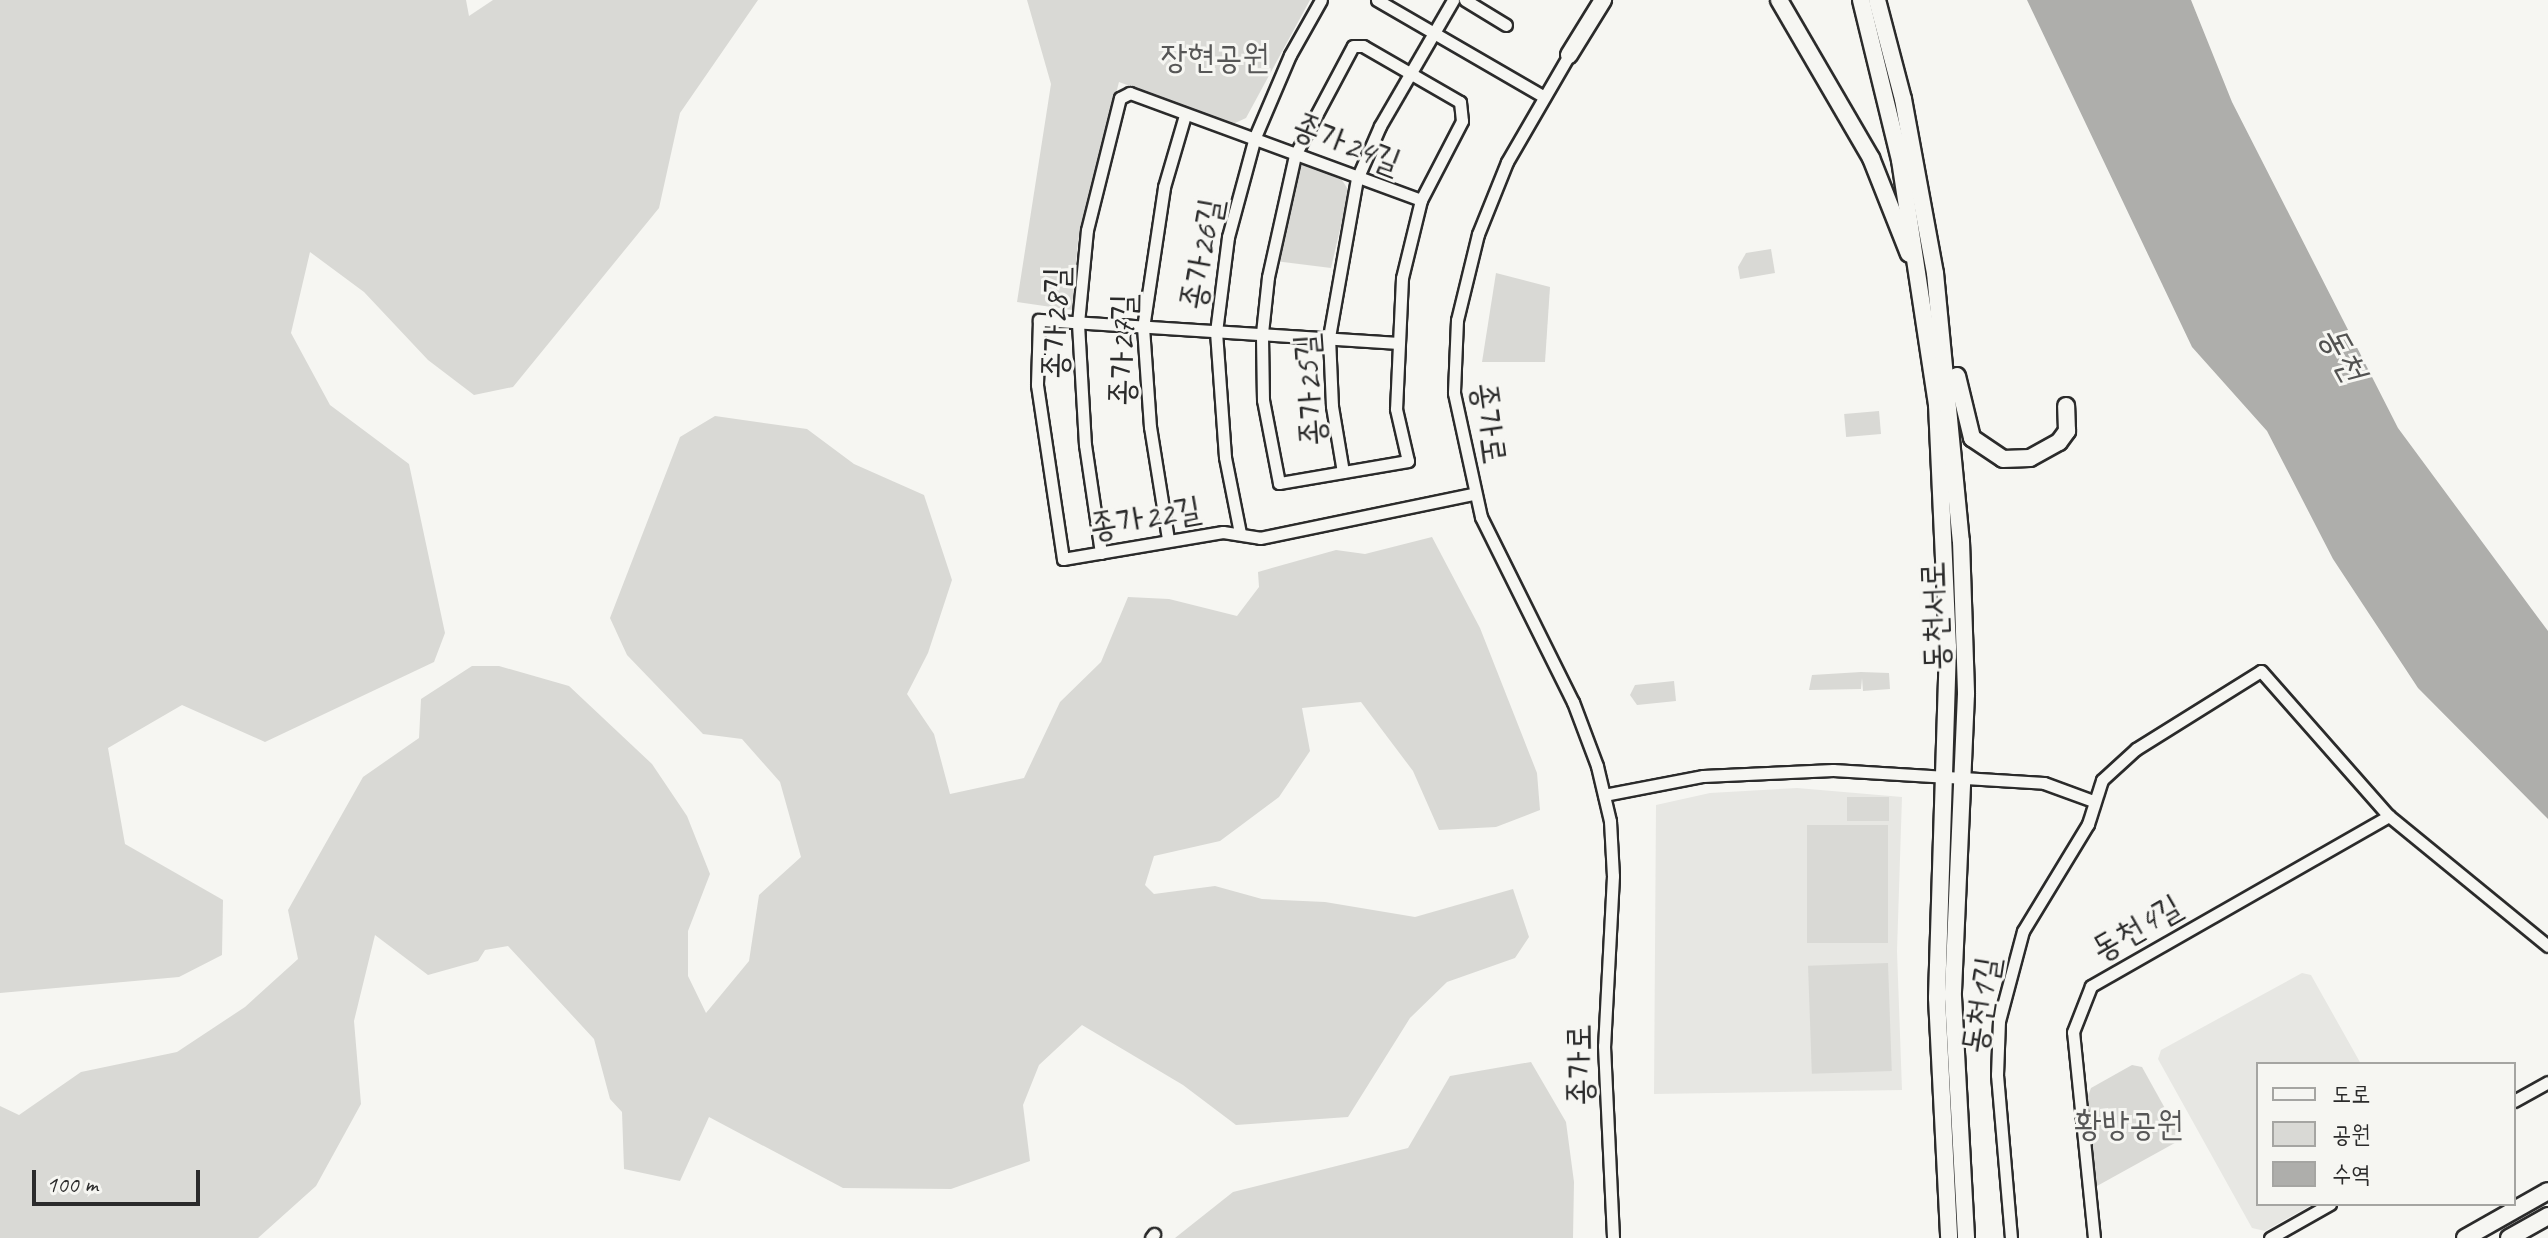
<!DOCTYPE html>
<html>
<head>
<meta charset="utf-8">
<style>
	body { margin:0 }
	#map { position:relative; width:2548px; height:1238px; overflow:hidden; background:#f6f6f2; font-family:Caveat,"Poor Story",sans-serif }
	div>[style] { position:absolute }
	.built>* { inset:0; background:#e7e7e3 }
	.green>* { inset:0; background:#d9d9d5; transform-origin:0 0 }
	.water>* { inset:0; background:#aeaeab }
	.roads { filter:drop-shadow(2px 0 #2b2b2b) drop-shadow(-2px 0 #2b2b2b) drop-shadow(0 2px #2b2b2b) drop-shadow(0 -2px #2b2b2b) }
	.street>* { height:11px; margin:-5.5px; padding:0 5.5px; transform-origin:5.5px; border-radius:5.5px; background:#f6f6f2 }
	.secondary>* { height:16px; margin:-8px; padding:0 8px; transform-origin:8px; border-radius:8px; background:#f6f6f2 }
	.primary>* { height:16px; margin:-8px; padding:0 8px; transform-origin:8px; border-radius:8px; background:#f6f6f2 }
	span { translate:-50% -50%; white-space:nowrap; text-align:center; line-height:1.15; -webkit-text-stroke:6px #f6f6f2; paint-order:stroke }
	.park-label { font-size:34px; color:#565656 }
	.street-label { font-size:34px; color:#2b2b2b }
	.water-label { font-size:36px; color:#525251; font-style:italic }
	.legend { position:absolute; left:2256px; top:1062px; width:260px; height:144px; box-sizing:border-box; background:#f6f6f2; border:2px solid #a5a5a2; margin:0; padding:10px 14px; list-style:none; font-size:24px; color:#2b2b2b }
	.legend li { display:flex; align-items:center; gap:16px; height:40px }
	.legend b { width:40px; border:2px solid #a5a5a2 }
	.scale { position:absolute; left:32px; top:1170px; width:168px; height:36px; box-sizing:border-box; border:4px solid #2b2b2b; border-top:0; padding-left:10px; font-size:24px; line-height:28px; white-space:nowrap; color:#2b2b2b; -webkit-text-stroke:6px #f6f6f2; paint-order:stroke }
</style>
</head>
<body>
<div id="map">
	<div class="built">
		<div style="clip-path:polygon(1797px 788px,1902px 797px,1897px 951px,1902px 1090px,1654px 1094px,1656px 805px,1710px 793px)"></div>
		<div style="clip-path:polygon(2302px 973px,2311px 975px,2361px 1064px,2258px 1064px,2258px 1204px,2313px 1204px,2265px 1231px,2252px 1228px,2158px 1059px,2161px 1050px)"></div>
	</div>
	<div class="green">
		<div style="clip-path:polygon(0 0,466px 0,469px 16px,493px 0,758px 0,680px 113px,659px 208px,513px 387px,474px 395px,428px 360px,364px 292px,310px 252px,291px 333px,330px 405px,409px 464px,445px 633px,434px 662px,265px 742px,182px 705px,108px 748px,125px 844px,223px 900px,222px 955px,179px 977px,0 993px)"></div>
		<div style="clip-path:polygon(1027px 0,1310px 0,1246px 118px,1233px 124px,1119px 82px,1078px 241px,1072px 310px,1017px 302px,1051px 84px)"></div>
		<div style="clip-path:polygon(1304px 164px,1342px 180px,1349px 191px,1331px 268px,1275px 261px,1297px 169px)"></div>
		<div style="clip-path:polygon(1771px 249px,1775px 273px,1740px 279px,1738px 267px,1746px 253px)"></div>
		<div style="clip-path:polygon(1496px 273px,1550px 287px,1545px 362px,1482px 362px)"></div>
		<div style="left:1879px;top:411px;width:23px;height:35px;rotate:85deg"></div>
		<div style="clip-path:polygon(715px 416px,807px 429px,854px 464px,924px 495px,952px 580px,928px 653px,907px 694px,934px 734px,950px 794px,1024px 778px,1060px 702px,1101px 662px,1128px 597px,1169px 599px,1237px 616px,1259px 587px,1258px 572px,1336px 550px,1365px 554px,1432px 537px,1480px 628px,1537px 773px,1540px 810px,1496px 827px,1439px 830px,1413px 771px,1361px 702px,1302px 708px,1310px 751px,1279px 797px,1220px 841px,1154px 856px,1145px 885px,1154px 894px,1215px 886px,1262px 899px,1325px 902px,1415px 917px,1513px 889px,1529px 937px,1515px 958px,1447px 982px,1410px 1018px,1348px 1117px,1236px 1125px,1183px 1085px,1082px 1025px,1039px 1065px,1023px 1105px,1030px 1161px,951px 1189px,843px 1188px,709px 1117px,680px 1181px,624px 1169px,622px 1112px,610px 1099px,594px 1039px,508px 946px,485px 950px,478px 961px,428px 975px,375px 935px,354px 1021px,361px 1104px,316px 1186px,258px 1238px,0 1238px,0 1106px,19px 1115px,81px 1072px,177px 1052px,245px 1007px,298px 959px,288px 910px,363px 777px,419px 738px,421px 699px,472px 666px,499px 666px,569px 686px,652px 764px,687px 816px,710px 874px,688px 931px,688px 976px,706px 1013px,749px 961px,759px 895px,801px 857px,780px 782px,742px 739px,703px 734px,627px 655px,610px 618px,680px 437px)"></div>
		<div style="clip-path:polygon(1861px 672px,1889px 673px,1890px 689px,1863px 691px,1862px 678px,1861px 689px,1809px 690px,1812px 675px)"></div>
		<div style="clip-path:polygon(1674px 681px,1676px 701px,1637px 705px,1630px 695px,1635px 685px)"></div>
		<div style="left:1847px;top:797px;width:42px;height:24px"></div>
		<div style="left:1888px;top:825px;width:118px;height:81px;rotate:90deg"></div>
		<div style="left:1888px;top:963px;width:108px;height:80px;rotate:88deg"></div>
		<div style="clip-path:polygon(1531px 1062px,1566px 1122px,1574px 1182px,1573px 1238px,1175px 1238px,1233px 1192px,1408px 1148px,1450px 1076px)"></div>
		<div style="clip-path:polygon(2132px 1065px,2142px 1067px,2182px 1139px,2097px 1186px,2087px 1099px,2091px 1088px)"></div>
	</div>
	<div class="water">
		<div style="clip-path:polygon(2027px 0,2191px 0,2232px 102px,2398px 428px,2548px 631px,2548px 819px,2418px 688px,2333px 559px,2267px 431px,2192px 347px)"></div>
	</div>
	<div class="roads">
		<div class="street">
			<div style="left:1377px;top:0;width:193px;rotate:30.1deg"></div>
			<div style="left:1465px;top:0;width:48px;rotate:31.4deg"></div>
			<div style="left:1353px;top:46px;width:10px"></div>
			<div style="left:1363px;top:46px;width:112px;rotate:30deg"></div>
			<div style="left:1460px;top:102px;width:19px;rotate:84deg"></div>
			<div style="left:1462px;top:121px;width:89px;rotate:117.4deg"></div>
			<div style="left:1421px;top:200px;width:80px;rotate:103.7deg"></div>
			<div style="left:1402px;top:278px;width:131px;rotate:92.6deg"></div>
			<div style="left:1396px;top:409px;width:53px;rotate:77deg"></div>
			<div style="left:1408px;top:461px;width:131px;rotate:170.3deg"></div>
			<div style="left:1279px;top:483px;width:85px;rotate:-100.9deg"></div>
			<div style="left:1263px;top:400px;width:67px;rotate:-90.9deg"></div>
			<div style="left:1262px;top:333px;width:56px;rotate:-83.9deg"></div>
			<div style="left:1268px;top:277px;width:125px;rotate:-77.5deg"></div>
			<div style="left:1295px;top:155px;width:123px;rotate:-62deg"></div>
			<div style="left:1569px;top:55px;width:124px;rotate:120.1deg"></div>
			<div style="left:1507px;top:162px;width:78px;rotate:111.9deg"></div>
			<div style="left:1478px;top:234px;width:89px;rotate:103.7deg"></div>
			<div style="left:1457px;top:320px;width:73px;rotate:92.4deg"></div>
			<div style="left:1454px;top:393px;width:127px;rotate:77.7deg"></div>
			<div style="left:1481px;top:517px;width:207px;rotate:63.6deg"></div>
			<div style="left:1573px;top:702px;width:68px;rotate:69.4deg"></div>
			<div style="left:1597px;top:766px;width:57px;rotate:76.7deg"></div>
			<div style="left:1610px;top:821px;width:55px;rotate:86.9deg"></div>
			<div style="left:1613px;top:876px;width:170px;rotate:93deg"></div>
			<div style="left:1604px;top:1046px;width:192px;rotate:87.3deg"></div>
			<div style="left:1397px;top:343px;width:359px;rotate:-176.3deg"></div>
			<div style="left:1039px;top:320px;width:65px;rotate:91.8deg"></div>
			<div style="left:1037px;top:385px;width:176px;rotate:81.5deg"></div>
			<div style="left:1063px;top:559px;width:162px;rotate:-9.6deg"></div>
			<div style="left:1223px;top:532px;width:37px;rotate:9deg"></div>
			<div style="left:1260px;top:538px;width:217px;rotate:-11.7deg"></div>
			<div style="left:1343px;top:472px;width:67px;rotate:-99.5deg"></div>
			<div style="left:1332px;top:406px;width:69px;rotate:-92.5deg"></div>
			<div style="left:1329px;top:337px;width:160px;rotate:-80deg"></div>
			<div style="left:1357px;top:179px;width:58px;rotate:-66.5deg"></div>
			<div style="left:1380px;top:126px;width:146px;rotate:-59.9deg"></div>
			<div style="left:1240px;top:533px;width:77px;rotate:-101.2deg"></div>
			<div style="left:1225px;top:457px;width:125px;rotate:-94.1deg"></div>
			<div style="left:1216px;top:332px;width:96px;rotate:-82.8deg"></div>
			<div style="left:1228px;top:237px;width:104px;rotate:-74.9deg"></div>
			<div style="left:1255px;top:137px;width:89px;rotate:-66.9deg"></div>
			<div style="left:1290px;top:55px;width:63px;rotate:-60.6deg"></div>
			<div style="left:1168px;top:539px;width:113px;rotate:-99.1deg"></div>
			<div style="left:1150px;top:427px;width:99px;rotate:-94deg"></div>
			<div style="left:1143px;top:328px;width:143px;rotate:-81.5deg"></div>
			<div style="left:1164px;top:187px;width:75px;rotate:-73.7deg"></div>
			<div style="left:1101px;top:553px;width:109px;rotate:-98.4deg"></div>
			<div style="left:1085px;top:445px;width:122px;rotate:-93.3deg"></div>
			<div style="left:1078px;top:323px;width:93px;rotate:-84.5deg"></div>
			<div style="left:1087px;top:230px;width:136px;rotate:-76deg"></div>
			<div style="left:1120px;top:98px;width:11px;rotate:-27deg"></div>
			<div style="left:1130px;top:93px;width:310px;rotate:20.2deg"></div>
			<div style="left:1604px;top:795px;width:101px;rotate:-10.9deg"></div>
			<div style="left:1703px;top:776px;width:130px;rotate:-2.6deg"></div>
			<div style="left:1833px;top:770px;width:211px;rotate:3.5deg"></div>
			<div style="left:2044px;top:783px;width:52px;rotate:20.2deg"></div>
			<div style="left:2514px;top:1101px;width:39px;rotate:-29deg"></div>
			<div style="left:1151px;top:1238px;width:5px;rotate:-53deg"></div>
			<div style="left:2011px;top:1238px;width:164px;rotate:-94.9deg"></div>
			<div style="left:1997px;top:1075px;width:54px;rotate:-87.9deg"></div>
			<div style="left:1999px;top:1021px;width:93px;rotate:-75.1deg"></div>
			<div style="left:2023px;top:931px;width:125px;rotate:-58.7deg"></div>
			<div style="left:2088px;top:824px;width:46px;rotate:-72.3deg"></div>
			<div style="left:2102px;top:780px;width:46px;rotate:-42.4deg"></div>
			<div style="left:2136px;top:749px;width:147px;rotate:-32deg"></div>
			<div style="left:2261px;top:671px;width:193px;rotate:48.6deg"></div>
			<div style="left:2389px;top:816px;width:205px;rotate:39.3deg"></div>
			<div style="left:2094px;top:1238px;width:207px;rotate:-95.8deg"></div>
			<div style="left:2073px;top:1032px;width:49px;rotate:-68.6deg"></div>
			<div style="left:2091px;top:986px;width:343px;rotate:-29.7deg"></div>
			<div style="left:2270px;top:1238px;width:69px;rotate:-29.5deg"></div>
		</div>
		<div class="secondary">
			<div style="left:1779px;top:0;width:183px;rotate:59.8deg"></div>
			<div style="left:1871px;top:158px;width:103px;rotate:68.4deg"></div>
			<div style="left:1861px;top:0;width:165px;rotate:76.3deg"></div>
			<div style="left:1900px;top:160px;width:248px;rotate:81.4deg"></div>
			<div style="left:1937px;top:405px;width:242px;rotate:87.4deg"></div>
			<div style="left:1948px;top:647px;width:351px;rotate:91.8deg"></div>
			<div style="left:1937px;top:998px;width:240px;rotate:87.1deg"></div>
			<div style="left:1877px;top:0;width:102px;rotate:75.3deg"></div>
			<div style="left:1903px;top:99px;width:177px;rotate:79.6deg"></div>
			<div style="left:1935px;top:273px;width:269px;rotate:84.5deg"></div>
			<div style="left:1961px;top:541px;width:153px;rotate:88.1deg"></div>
			<div style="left:1966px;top:694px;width:303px;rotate:92.5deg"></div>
			<div style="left:1953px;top:997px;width:241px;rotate:86.9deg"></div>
			<div style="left:1569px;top:55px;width:65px;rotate:-58.3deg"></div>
			<div style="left:1957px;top:376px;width:64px;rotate:76.4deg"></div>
			<div style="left:1972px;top:438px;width:37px;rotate:34deg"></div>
			<div style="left:2003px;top:459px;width:27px;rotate:-2deg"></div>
			<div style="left:2030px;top:458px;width:33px;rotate:-29deg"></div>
			<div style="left:2059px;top:442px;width:14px;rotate:-54deg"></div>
			<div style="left:2067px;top:431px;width:25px;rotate:-92deg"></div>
		</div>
		<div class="primary">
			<div style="left:2465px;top:1238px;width:95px;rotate:-29.5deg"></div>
			<div style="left:2509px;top:1238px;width:45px;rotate:-29.4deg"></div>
		</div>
	</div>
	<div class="park-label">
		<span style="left:1215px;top:57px">장현공원</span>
		<span style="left:2129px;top:1124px">황방공원</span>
	</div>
	<div class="street-label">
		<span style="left:1347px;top:143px;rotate:21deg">종가24길</span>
		<span style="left:1201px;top:254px;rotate:-80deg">종가26길</span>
		<span style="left:1055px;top:323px;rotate:-89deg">종가28길</span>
		<span style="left:1122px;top:350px;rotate:-89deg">종가27길</span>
		<span style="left:1309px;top:390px;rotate:-94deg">종가25길</span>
		<span style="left:1490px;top:423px;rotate:82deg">종가로</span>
		<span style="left:1145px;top:517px;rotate:-10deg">종가22길</span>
		<span style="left:1934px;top:616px;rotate:-92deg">동천서로</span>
		<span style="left:2136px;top:927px;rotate:-30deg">동천4길</span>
		<span style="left:1980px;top:1005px;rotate:-81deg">동천1길</span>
		<span style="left:1579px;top:1065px;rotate:-91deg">종가로</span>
	</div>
	<div class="water-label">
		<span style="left:2343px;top:353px;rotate:61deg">동천</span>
	</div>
	<ul class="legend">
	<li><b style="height:10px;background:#f6f6f2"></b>도로</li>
	<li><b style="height:22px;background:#d9d9d5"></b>공원</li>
	<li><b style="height:22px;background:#aeaeab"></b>수역</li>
	</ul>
	<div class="scale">100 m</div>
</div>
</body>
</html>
